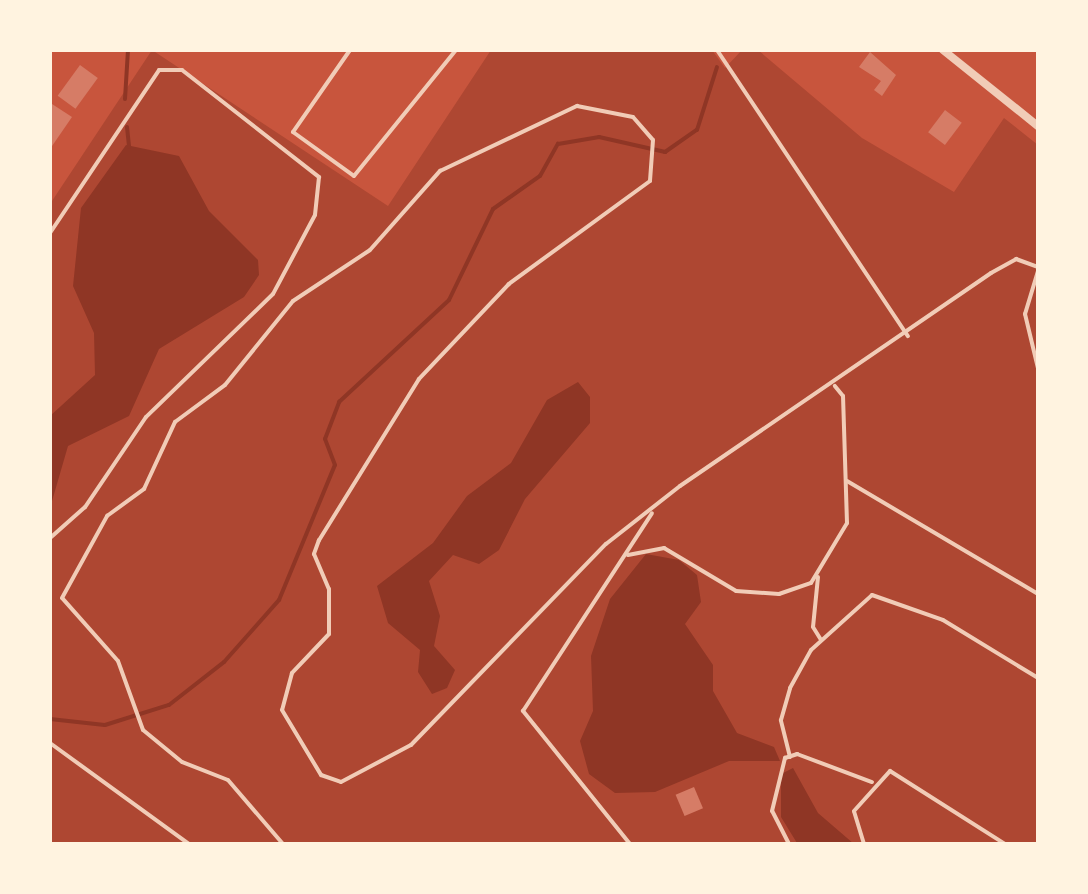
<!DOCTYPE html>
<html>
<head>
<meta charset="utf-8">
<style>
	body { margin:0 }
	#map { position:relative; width:1088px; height:894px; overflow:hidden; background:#c8553d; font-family:"Nunito Sans",sans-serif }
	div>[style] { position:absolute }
	.green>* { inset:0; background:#ae4732 }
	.water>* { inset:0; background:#8f3625 }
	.stream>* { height:4px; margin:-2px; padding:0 2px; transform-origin:2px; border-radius:2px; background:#8f3625 }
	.building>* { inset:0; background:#d67c66; transform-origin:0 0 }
	.service>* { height:4px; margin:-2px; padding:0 2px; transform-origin:2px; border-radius:2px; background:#f1ccb7 }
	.minor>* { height:8px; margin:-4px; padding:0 4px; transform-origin:4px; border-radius:4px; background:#f1ccb7 }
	span { translate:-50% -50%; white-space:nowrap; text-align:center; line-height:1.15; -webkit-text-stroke:8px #fff3e0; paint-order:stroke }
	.frame { position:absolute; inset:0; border:52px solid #fff3e0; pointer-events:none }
</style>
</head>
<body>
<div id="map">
	<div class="green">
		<div style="clip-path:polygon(152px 50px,388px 206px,491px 50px,712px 50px,725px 68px,742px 50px,758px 50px,862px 138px,954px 192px,1004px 118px,1038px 145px,1038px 844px,50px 844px,50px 204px)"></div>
	</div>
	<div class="water">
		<div style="clip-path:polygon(126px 145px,179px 156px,209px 211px,258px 260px,259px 275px,244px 297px,159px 349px,129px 416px,68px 446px,50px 508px,50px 416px,95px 375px,94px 333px,73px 286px,81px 208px)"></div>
		<div style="clip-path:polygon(578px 382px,590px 397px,590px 423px,525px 499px,499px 550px,479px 564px,453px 555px,429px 581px,440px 616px,434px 646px,455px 670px,447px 688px,432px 694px,418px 672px,420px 650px,388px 623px,377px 586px,433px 543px,467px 496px,511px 463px,547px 400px)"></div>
		<div style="clip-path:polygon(646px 554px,679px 560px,697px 575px,701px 602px,685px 624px,713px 665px,713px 691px,737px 733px,774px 747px,780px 761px,729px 761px,655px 792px,615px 793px,589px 774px,580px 741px,593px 711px,591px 656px,610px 599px)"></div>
		<div style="clip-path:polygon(793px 768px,818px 813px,854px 844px,797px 843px,781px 817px,781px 774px)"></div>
	</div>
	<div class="stream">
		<div style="left:125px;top:99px;width:49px;rotate:-86.5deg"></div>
		<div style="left:127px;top:127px;width:20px;rotate:84deg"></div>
		<div style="left:50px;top:719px;width:55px;rotate:6.2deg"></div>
		<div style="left:105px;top:725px;width:67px;rotate:-17.4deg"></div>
		<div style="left:169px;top:705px;width:70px;rotate:-38deg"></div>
		<div style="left:224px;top:662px;width:83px;rotate:-48.4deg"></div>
		<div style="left:279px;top:600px;width:146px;rotate:-67.5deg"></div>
		<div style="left:335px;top:465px;width:28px;rotate:-111deg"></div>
		<div style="left:325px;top:439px;width:40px;rotate:-69deg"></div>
		<div style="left:339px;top:402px;width:150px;rotate:-42.8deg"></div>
		<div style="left:449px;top:300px;width:101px;rotate:-64.2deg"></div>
		<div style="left:493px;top:209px;width:57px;rotate:-35.1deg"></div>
		<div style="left:540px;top:176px;width:37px;rotate:-61deg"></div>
		<div style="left:558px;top:144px;width:42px;rotate:-9.7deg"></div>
		<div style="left:599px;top:137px;width:68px;rotate:12.8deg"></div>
		<div style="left:665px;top:152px;width:39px;rotate:-35deg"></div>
		<div style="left:697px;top:130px;width:66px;rotate:-72.4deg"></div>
	</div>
	<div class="building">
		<div style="clip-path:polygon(870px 52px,896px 75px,882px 96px,874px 90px,881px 81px,859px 67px)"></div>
		<div style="left:80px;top:65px;width:22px;height:38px;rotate:36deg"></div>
		<div style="clip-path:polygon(52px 104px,72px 117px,50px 149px,50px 107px)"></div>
		<div style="left:945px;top:110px;width:21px;height:28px;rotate:37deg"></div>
		<div style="left:694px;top:787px;width:23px;height:20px;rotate:67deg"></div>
	</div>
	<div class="service">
		<div style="left:350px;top:50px;width:100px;rotate:124.8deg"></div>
		<div style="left:293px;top:132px;width:75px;rotate:35.8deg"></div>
		<div style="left:354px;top:176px;width:162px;rotate:-51deg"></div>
		<div style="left:717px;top:50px;width:344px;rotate:56.3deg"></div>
		<div style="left:50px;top:233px;width:196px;rotate:-56.2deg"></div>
		<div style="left:159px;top:70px;width:23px"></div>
		<div style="left:182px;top:70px;width:174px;rotate:38deg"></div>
		<div style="left:319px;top:177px;width:38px;rotate:96deg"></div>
		<div style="left:315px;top:215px;width:89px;rotate:118deg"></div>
		<div style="left:273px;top:294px;width:177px;rotate:135.9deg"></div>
		<div style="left:146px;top:417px;width:109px;rotate:124.1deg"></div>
		<div style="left:85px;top:507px;width:47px;rotate:138.5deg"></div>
		<div style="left:1038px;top:271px;width:45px;rotate:106.8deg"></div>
		<div style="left:1025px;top:314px;width:56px;rotate:76.5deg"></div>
		<div style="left:847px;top:481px;width:222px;rotate:30.6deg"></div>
		<div style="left:628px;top:555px;width:37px;rotate:-11deg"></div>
		<div style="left:664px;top:548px;width:84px;rotate:30.8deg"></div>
		<div style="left:736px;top:591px;width:43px;rotate:4deg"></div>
		<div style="left:779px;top:594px;width:34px;rotate:-19deg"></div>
		<div style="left:811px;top:583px;width:70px;rotate:-59deg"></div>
		<div style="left:847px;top:523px;width:127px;rotate:-91.8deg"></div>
		<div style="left:843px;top:396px;width:13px;rotate:-129deg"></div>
		<div style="left:818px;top:577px;width:50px;rotate:95.7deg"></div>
		<div style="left:813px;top:627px;width:15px;rotate:58deg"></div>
		<div style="left:50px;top:743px;width:172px;rotate:36deg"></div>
		<div style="left:790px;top:757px;width:38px;rotate:-104deg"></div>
		<div style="left:781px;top:720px;width:33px;rotate:-74deg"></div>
		<div style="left:790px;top:688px;width:43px;rotate:-61.1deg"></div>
		<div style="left:811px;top:650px;width:82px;rotate:-42deg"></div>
		<div style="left:872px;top:595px;width:75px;rotate:19.4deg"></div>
		<div style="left:943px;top:620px;width:111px;rotate:31.4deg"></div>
		<div style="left:283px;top:844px;width:84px;rotate:-130.7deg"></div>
		<div style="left:228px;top:780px;width:49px;rotate:-158.6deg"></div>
		<div style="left:182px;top:762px;width:50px;rotate:-140.6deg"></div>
		<div style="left:143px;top:730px;width:73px;rotate:-109.9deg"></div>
		<div style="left:118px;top:661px;width:84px;rotate:-131.6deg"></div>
		<div style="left:62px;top:598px;width:94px;rotate:-61.2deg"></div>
		<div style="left:107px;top:516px;width:46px;rotate:-36.1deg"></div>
		<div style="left:144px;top:489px;width:74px;rotate:-65.2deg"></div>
		<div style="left:175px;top:422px;width:62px;rotate:-36.5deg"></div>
		<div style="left:225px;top:385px;width:108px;rotate:-51deg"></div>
		<div style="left:293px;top:301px;width:92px;rotate:-33.5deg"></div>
		<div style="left:370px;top:250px;width:106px;rotate:-48.5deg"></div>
		<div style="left:440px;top:171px;width:152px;rotate:-25.4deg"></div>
		<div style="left:577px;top:106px;width:57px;rotate:11.1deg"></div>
		<div style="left:633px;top:117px;width:30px;rotate:49deg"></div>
		<div style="left:653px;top:140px;width:41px;rotate:94.2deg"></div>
		<div style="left:650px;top:181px;width:175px;rotate:143.9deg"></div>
		<div style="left:509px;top:284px;width:131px;rotate:133.5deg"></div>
		<div style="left:419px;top:379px;width:190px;rotate:121.8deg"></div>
		<div style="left:319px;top:540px;width:15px;rotate:110deg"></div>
		<div style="left:314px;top:554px;width:38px;rotate:67deg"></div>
		<div style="left:329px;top:589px;width:45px;rotate:90deg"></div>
		<div style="left:329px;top:634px;width:54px;rotate:133.5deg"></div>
		<div style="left:292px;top:673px;width:38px;rotate:105deg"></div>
		<div style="left:282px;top:710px;width:76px;rotate:59deg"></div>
		<div style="left:321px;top:775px;width:21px;rotate:19deg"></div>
		<div style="left:341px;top:782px;width:79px;rotate:-27.9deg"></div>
		<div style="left:411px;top:745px;width:280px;rotate:-45.9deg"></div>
		<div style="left:606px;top:544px;width:94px;rotate:-38.1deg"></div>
		<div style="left:680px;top:486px;width:377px;rotate:-34.4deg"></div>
		<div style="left:991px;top:273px;width:29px;rotate:-29deg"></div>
		<div style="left:1016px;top:259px;width:23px;rotate:20deg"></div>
		<div style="left:630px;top:844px;width:171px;rotate:-128.8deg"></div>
		<div style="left:523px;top:711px;width:236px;rotate:-56.9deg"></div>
		<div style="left:789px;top:844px;width:37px;rotate:-117deg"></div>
		<div style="left:772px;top:811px;width:55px;rotate:-76.2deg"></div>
		<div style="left:785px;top:758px;width:13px;rotate:-18deg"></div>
		<div style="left:797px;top:754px;width:80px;rotate:20.5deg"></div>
		<div style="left:864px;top:844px;width:34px;rotate:-107deg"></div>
		<div style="left:854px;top:811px;width:54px;rotate:-48deg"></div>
		<div style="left:890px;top:771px;width:136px;rotate:32.4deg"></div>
	</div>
	<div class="minor">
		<div style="left:943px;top:50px;width:122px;rotate:38.7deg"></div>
	</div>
	<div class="frame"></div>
</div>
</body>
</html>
